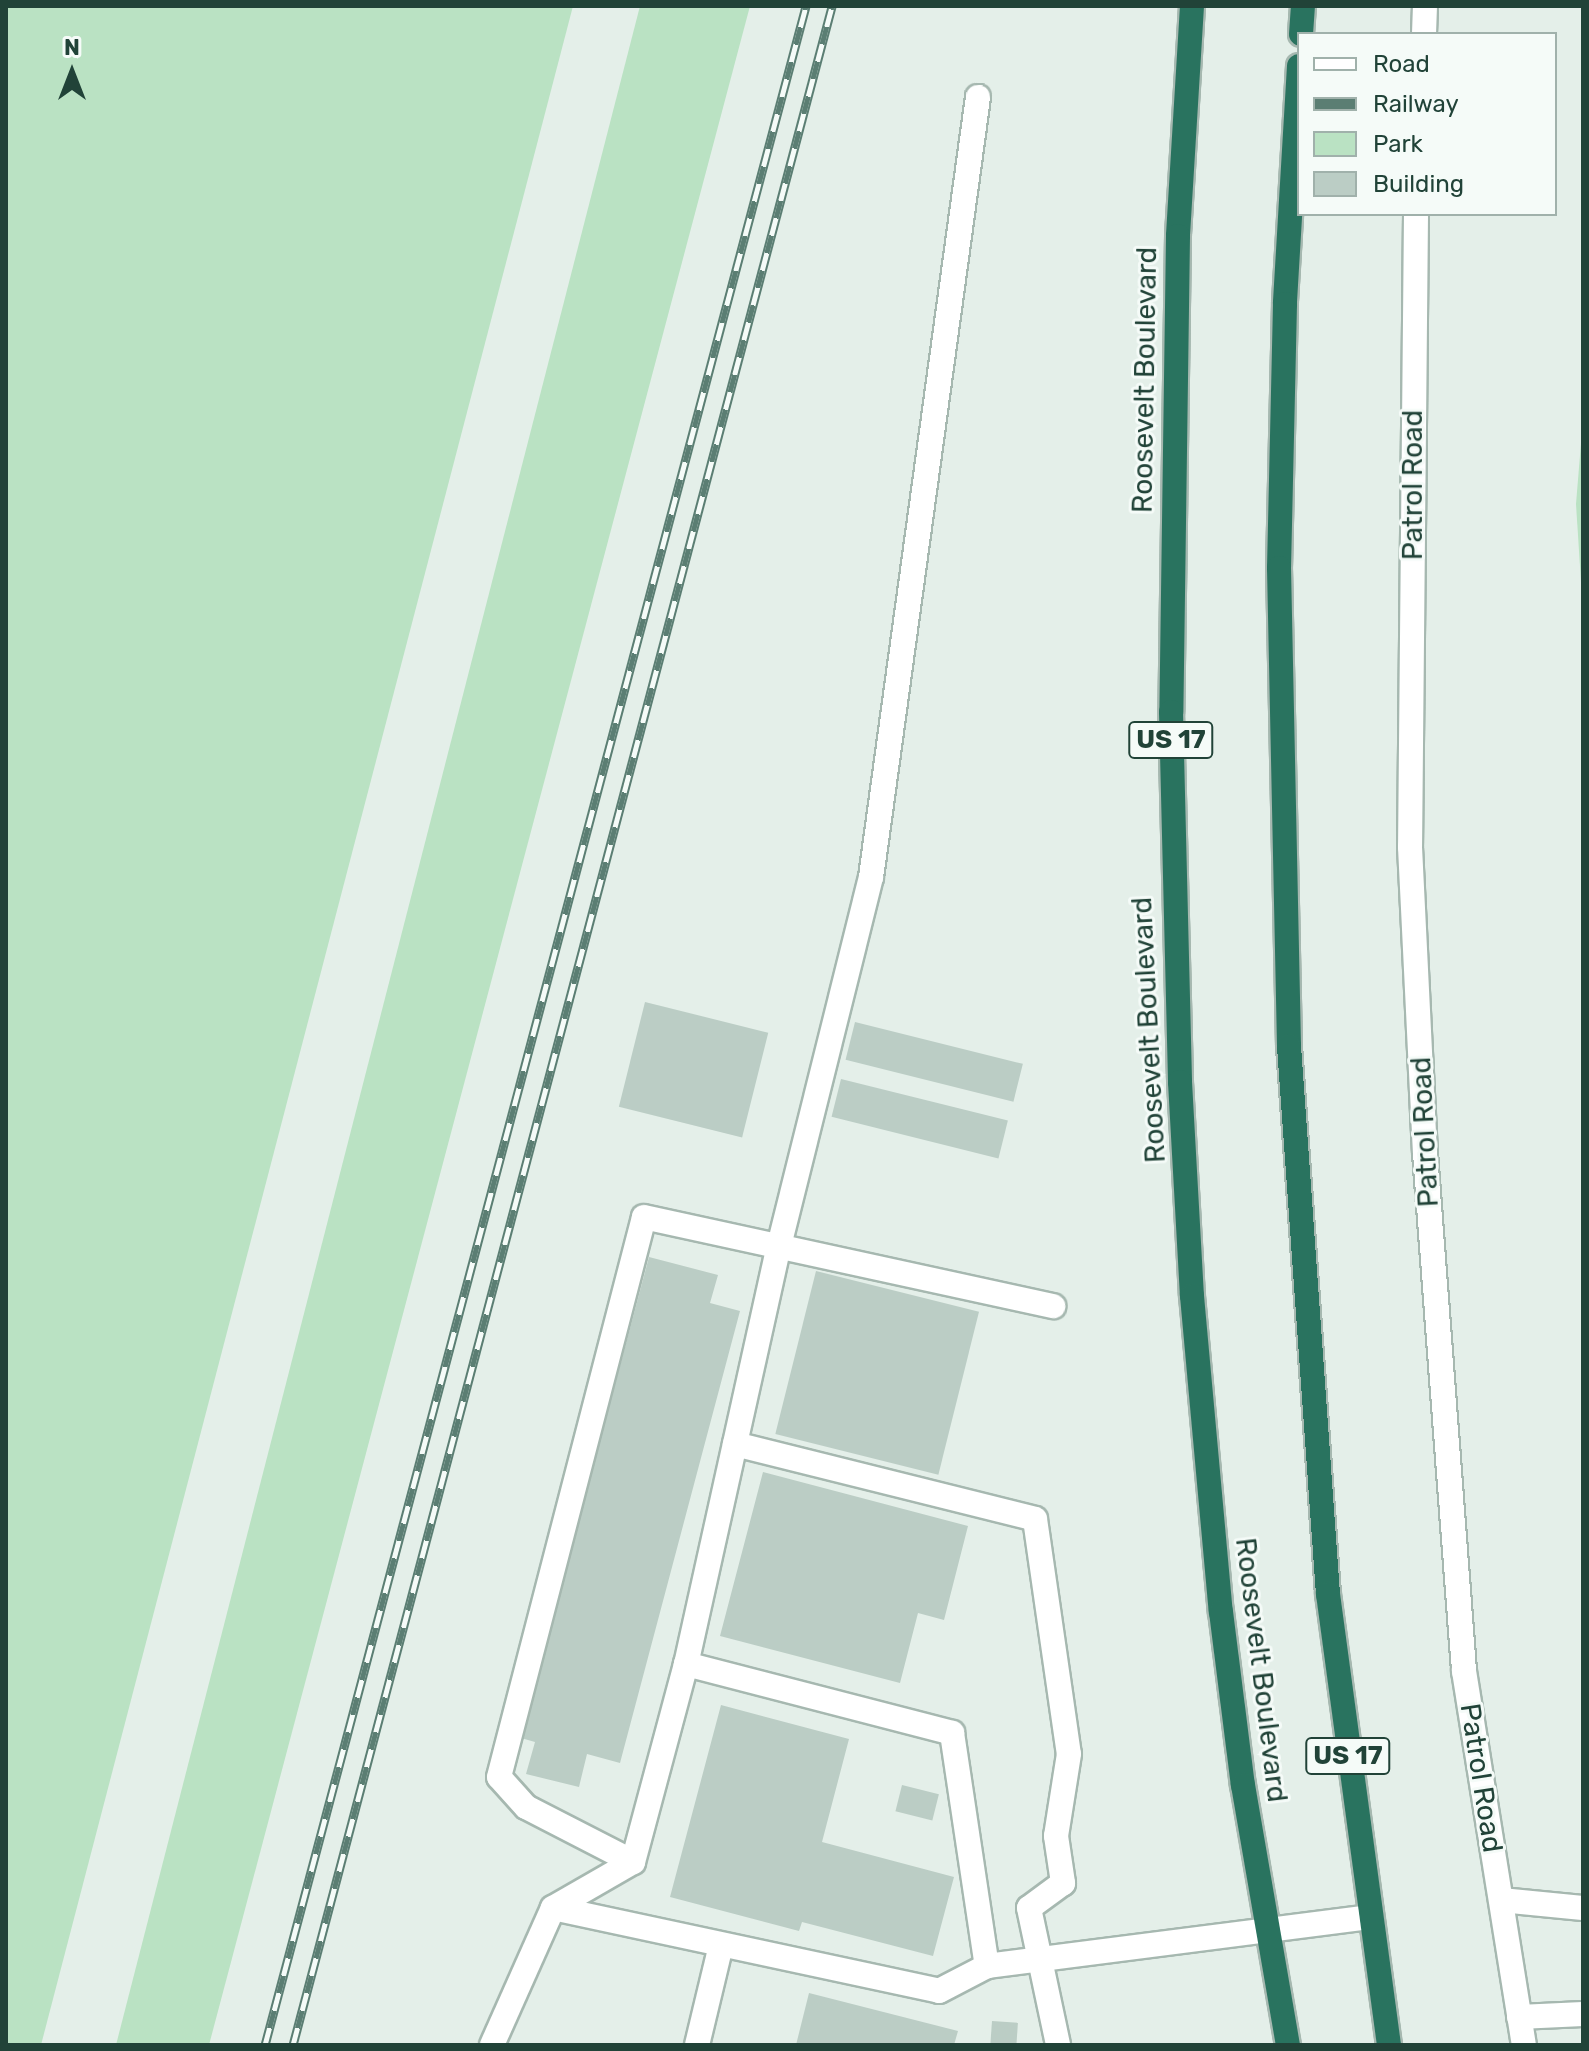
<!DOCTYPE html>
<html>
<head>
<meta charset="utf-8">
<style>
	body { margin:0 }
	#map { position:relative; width:1589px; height:2051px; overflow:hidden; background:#e4efe9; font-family:Rubik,sans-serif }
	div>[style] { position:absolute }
	.green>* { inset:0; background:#bae2c3 }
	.building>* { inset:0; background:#bbcdc5; transform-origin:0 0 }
	.roads { filter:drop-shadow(2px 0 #a6b8b0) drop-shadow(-2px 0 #a6b8b0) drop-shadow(0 2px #a6b8b0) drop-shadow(0 -2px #a6b8b0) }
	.minor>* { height:24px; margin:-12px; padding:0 12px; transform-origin:12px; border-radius:12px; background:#fff }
	.highway>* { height:24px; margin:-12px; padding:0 12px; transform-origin:12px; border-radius:12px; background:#29735f }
	.rail>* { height:9px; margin-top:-4.5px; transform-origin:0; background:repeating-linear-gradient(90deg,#f5fbf8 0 18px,#5b7e73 0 36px); box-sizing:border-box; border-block:2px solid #5b7e73 }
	span { translate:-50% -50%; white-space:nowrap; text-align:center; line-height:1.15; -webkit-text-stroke:6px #f5fbf8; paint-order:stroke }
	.shield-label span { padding:2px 6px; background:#f5fbf8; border:2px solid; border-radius:6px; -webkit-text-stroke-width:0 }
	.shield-label { font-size:26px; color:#214338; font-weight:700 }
	.street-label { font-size:28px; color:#214338 }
	.frame { position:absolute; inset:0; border:8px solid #214338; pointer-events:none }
	.legend { position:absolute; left:1297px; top:32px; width:260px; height:184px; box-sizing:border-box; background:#f5fbf8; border:2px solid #a0b1ab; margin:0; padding:10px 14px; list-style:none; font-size:24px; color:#214338 }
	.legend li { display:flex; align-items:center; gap:16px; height:40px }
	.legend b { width:40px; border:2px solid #a0b1ab }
	.north { position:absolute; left:32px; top:32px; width:80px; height:80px; -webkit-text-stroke:6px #f5fbf8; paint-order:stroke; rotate:0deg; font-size:22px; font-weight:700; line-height:32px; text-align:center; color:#214338 }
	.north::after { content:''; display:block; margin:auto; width:28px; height:36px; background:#214338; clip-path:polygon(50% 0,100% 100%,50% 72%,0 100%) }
</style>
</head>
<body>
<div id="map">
	<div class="green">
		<div style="clip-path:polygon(6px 6px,573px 6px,41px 2045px,6px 2045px)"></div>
		<div style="clip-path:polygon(640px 6px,750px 6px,209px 2045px,116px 2045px)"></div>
		<div style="clip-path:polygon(1583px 419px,1583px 613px,1576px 504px)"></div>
	</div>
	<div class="building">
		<div style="left:645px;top:1002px;width:127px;height:108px;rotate:14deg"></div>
		<div style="left:855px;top:1022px;width:173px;height:39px;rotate:14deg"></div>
		<div style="left:841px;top:1079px;width:172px;height:39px;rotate:14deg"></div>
		<div style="clip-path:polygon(649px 1257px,718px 1275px,710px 1303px,740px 1311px,620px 1763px,587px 1754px,579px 1787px,526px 1774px,535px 1742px,521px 1738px)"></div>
		<div style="left:816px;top:1271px;width:168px;height:168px;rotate:14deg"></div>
		<div style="clip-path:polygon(763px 1472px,968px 1526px,944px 1620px,918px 1613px,900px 1683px,720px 1636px)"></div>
		<div style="clip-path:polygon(721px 1705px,849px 1739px,822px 1842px,954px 1877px,933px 1956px,802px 1922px,799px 1931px,670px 1897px)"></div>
		<div style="left:902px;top:1785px;width:38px;height:27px;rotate:14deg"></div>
		<div style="clip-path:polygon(809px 1993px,958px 2031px,954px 2045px,796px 2045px)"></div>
		<div style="left:992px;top:2021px;width:26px;height:24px;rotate:4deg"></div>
	</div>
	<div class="roads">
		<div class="minor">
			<div style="left:1424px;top:34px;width:28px;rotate:-88deg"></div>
			<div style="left:978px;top:97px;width:787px;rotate:97.81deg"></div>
			<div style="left:871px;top:877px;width:379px;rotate:104deg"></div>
			<div style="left:779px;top:1245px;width:429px;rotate:102.5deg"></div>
			<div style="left:686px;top:1664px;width:275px;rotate:14.5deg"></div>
			<div style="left:952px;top:1733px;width:236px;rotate:81.5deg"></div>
			<div style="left:987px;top:1966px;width:385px;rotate:-7.3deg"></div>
			<div style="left:1416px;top:214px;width:633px;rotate:90.54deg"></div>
			<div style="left:1410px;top:847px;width:306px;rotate:87.2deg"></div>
			<div style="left:1425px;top:1153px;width:519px;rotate:85.69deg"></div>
			<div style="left:1464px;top:1671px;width:379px;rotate:80.9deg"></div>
			<div style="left:735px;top:1444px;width:309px;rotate:14deg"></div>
			<div style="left:1035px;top:1519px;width:237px;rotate:81.8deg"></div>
			<div style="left:1069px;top:1754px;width:83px;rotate:99deg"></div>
			<div style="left:1056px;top:1836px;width:48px;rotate:81.5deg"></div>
			<div style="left:1063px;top:1883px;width:42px;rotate:143.7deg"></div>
			<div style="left:1029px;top:1908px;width:140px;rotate:78deg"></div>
			<div style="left:633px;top:1862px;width:120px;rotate:-152.8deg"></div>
			<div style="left:526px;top:1807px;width:40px;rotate:-132deg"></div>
			<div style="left:499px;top:1777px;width:578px;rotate:-75.48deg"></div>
			<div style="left:644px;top:1217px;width:419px;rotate:12.3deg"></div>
			<div style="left:1501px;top:1900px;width:82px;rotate:5.6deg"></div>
			<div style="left:553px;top:1908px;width:395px;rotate:12.1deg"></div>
			<div style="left:939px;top:1991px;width:54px;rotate:-27.5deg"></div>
			<div style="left:1519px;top:2017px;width:64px;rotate:-2.7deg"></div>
			<div style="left:492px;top:2045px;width:150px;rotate:-66deg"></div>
			<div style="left:553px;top:1908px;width:92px;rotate:-29.9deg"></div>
			<div style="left:633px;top:1862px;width:205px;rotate:-75deg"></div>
			<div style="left:697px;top:2045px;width:103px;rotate:-76.5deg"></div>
		</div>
		<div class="highway">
			<div style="left:1192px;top:6px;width:230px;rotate:93.5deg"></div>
			<div style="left:1178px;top:236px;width:476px;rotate:90.8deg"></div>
			<div style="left:1171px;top:712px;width:370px;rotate:88.6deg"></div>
			<div style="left:1180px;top:1082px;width:214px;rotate:86.8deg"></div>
			<div style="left:1192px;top:1296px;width:317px;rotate:84.8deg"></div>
			<div style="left:1221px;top:1612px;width:174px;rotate:82.8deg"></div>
			<div style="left:1243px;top:1785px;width:264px;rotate:80.2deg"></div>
			<div style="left:1301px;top:34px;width:28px;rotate:-86deg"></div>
			<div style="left:1299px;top:66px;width:238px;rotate:93.4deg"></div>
			<div style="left:1285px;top:304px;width:264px;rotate:91.3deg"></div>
			<div style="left:1279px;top:568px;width:478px;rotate:88.8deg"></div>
			<div style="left:1289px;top:1046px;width:549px;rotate:85.93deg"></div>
			<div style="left:1328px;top:1594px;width:455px;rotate:82.3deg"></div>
		</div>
	</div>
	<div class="rail">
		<div style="left:265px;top:2045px;width:2110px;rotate:-75.14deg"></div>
		<div style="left:293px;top:2045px;width:2109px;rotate:-75.19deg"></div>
	</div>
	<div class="shield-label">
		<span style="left:1171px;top:740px">US 17</span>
		<span style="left:1348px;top:1756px">US 17</span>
	</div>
	<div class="street-label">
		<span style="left:1145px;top:380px;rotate:-89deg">Roosevelt Boulevard</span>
		<span style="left:1413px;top:485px;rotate:-90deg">Patrol Road</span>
		<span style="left:1149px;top:1030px;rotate:-93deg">Roosevelt Boulevard</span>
		<span style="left:1425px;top:1132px;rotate:-93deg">Patrol Road</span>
		<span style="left:1261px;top:1670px;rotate:83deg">Roosevelt Boulevard</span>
		<span style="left:1481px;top:1778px;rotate:81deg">Patrol Road</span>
	</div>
	<div class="frame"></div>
	<ul class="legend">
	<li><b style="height:10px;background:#fff"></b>Road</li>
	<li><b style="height:10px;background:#5b7e73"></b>Railway</li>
	<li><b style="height:22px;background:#bae2c3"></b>Park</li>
	<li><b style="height:22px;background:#bbcdc5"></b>Building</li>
	</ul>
	<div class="north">N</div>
</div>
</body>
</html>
